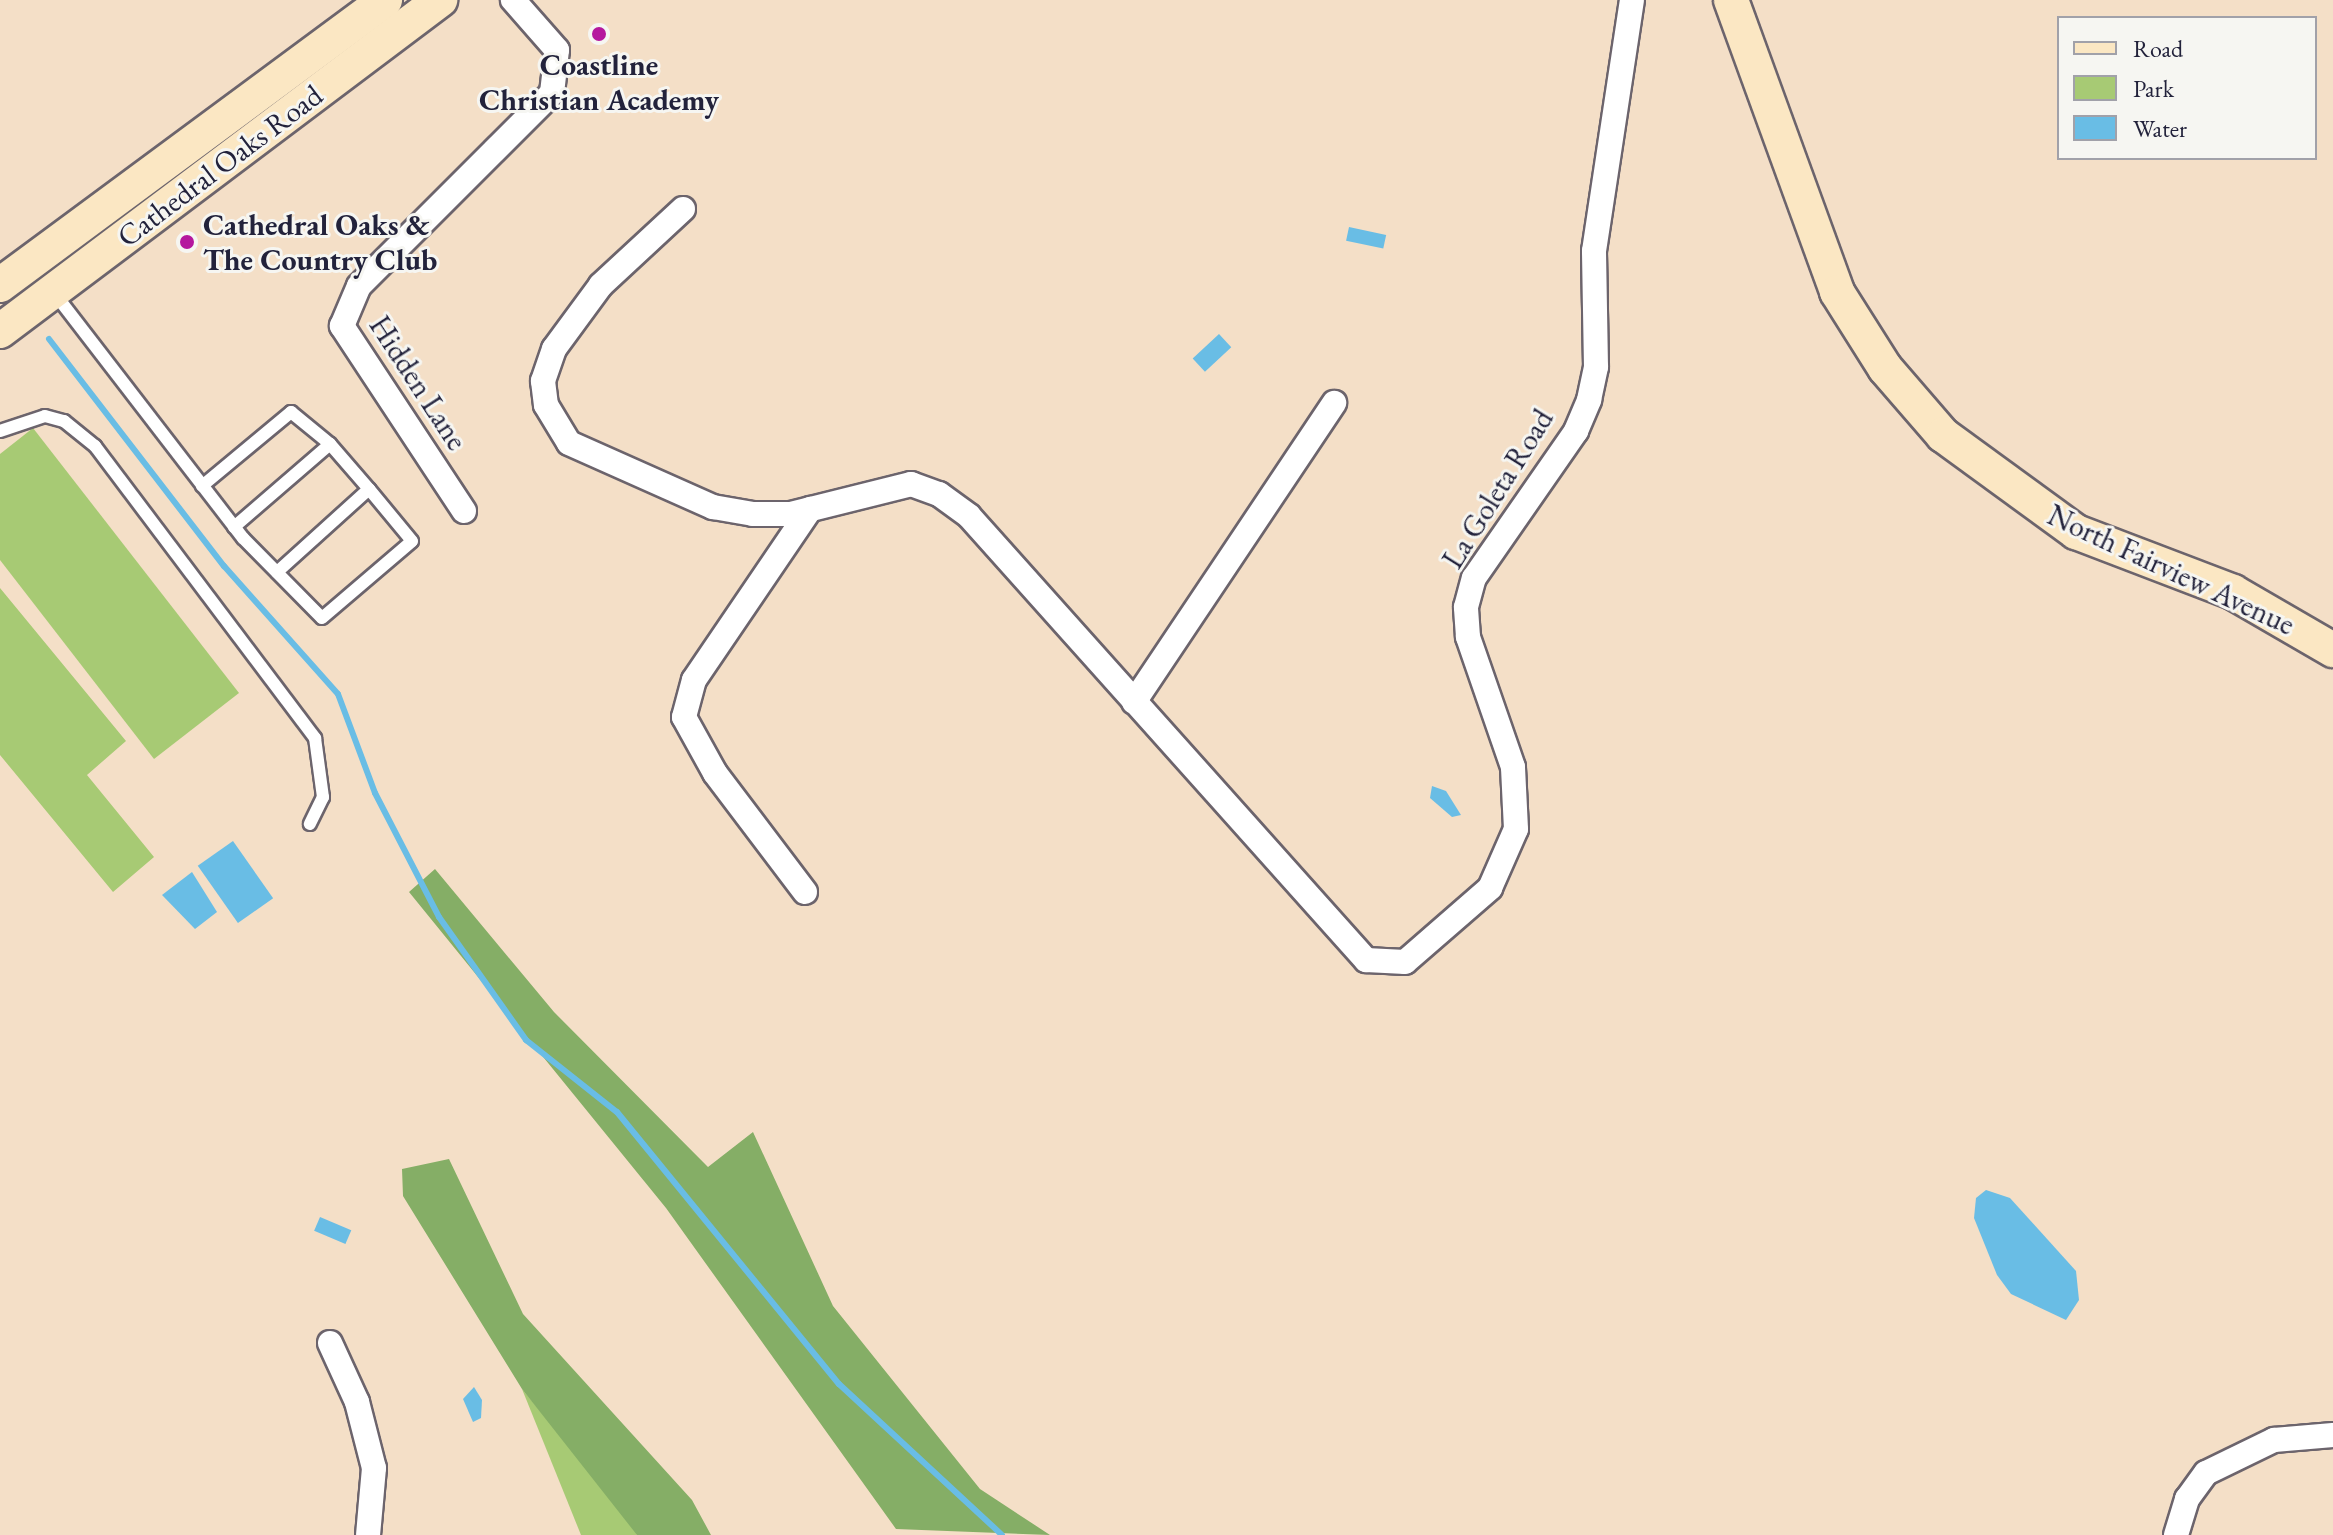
<!DOCTYPE html>
<html>
<head>
<meta charset="utf-8">
<style>
	body { margin:0 }
	#map { position:relative; width:2333px; height:1535px; overflow:hidden; background:#f4dfc7; font-family:"EB Garamond",serif }
	div>[style] { position:absolute }
	.green>* { inset:0; background:#a7ca74 }
	.forest>* { inset:0; background:#85ae66 }
	.water>* { inset:0; background:#69bde5; transform-origin:0 0 }
	.stream>* { height:6px; margin:-3px; padding:0 3px; transform-origin:3px; border-radius:3px; background:#69bde5 }
	.roads { filter:drop-shadow(2px 0 #6c646c) drop-shadow(-2px 0 #6c646c) drop-shadow(0 2px #6c646c) drop-shadow(0 -2px #6c646c) }
	.lane>* { height:12px; margin:-6px; padding:0 6px; transform-origin:6px; border-radius:6px; background:#fff }
	.street>* { height:24px; margin:-12px; padding:0 12px; transform-origin:12px; border-radius:12px; background:#fff }
	.secondary>* { height:34px; margin:-17px; padding:0 17px; transform-origin:17px; border-radius:17px; background:#fbe7c3 }
	.dots>* { width:22px; height:22px; translate:-50% -50%; box-sizing:border-box; border:4px solid #f6f6f2; border-radius:50% }
	span { translate:-50% -50%; white-space:nowrap; text-align:center; line-height:1.15; -webkit-text-stroke:6px #f6f6f2; paint-order:stroke }
	.poi-label { font-size:30px; color:#22223b; font-weight:700 }
	.left { translate:0 -50%; text-align:left }
	.street-label { font-size:30px; color:#22223b }
	.legend { position:absolute; left:2057px; top:16px; width:260px; height:144px; box-sizing:border-box; background:#f6f6f2; border:2px solid #a1a1a9; margin:0; padding:10px 14px; list-style:none; font-size:24px; color:#22223b }
	.legend li { display:flex; align-items:center; gap:16px; height:40px }
	.legend b { width:40px; border:2px solid #a1a1a9 }
</style>
</head>
<body>
<div id="map">
	<div class="green">
		<div style="clip-path:polygon(33px 428px,239px 693px,154px 759px,0 560px,0 454px)"></div>
		<div style="clip-path:polygon(0 588px,126px 741px,87px 775px,154px 857px,113px 892px,0 755px)"></div>
		<div style="clip-path:polygon(522px 1389px,633px 1523px,637px 1535px,581px 1535px)"></div>
	</div>
	<div class="forest">
		<div style="clip-path:polygon(435px 869px,554px 1012px,708px 1167px,753px 1132px,833px 1306px,980px 1489px,1050px 1535px,896px 1529px,666px 1208px,409px 892px)"></div>
		<div style="clip-path:polygon(449px 1159px,523px 1314px,692px 1500px,711px 1535px,637px 1535px,522px 1389px,403px 1196px,402px 1169px)"></div>
	</div>
	<div class="water">
		<div style="left:1349px;top:227px;width:38px;height:14px;rotate:12deg"></div>
		<div style="left:1219px;top:334px;width:18px;height:36px;rotate:47deg"></div>
		<div style="clip-path:polygon(1432px 786px,1446px 791px,1461px 815px,1452px 817px,1430px 798px)"></div>
		<div style="left:233px;top:841px;width:70px;height:43px;rotate:55deg"></div>
		<div style="clip-path:polygon(192px 872px,217px 912px,195px 929px,162px 895px)"></div>
		<div style="clip-path:polygon(1986px 1190px,2010px 1198px,2076px 1271px,2079px 1300px,2066px 1320px,2011px 1294px,1997px 1275px,1974px 1218px,1976px 1198px)"></div>
		<div style="left:320px;top:1217px;width:34px;height:15px;rotate:23deg"></div>
		<div style="clip-path:polygon(474px 1387px,482px 1400px,481px 1418px,473px 1422px,463px 1399px)"></div>
	</div>
	<div class="stream">
		<div style="left:49px;top:339px;width:287px;rotate:52.4deg"></div>
		<div style="left:224px;top:566px;width:171px;rotate:48.3deg"></div>
		<div style="left:338px;top:694px;width:106px;rotate:69.5deg"></div>
		<div style="left:375px;top:793px;width:140px;rotate:62.7deg"></div>
		<div style="left:439px;top:917px;width:151px;rotate:54.7deg"></div>
		<div style="left:526px;top:1040px;width:116px;rotate:38.4deg"></div>
		<div style="left:617px;top:1112px;width:351px;rotate:50.8deg"></div>
		<div style="left:839px;top:1384px;width:222px;rotate:42.8deg"></div>
	</div>
	<div class="roads">
		<div class="lane">
			<div style="left:55px;top:294px;width:308px;rotate:52.4deg"></div>
			<div style="left:243px;top:538px;width:112px;rotate:45.4deg"></div>
			<div style="left:322px;top:618px;width:118px;rotate:-40.5deg"></div>
			<div style="left:412px;top:541px;width:67px;rotate:-129.6deg"></div>
			<div style="left:369px;top:489px;width:124px;rotate:137.9deg"></div>
			<div style="left:0;top:431px;width:47px;rotate:-18.4deg"></div>
			<div style="left:45px;top:416px;width:20px;rotate:15deg"></div>
			<div style="left:64px;top:421px;width:40px;rotate:39deg"></div>
			<div style="left:95px;top:446px;width:366px;rotate:53deg"></div>
			<div style="left:315px;top:738px;width:60px;rotate:82.3deg"></div>
			<div style="left:323px;top:797px;width:30px;rotate:116deg"></div>
			<div style="left:202px;top:486px;width:116px;rotate:-39.7deg"></div>
			<div style="left:291px;top:412px;width:50px;rotate:39.4deg"></div>
			<div style="left:234px;top:527px;width:127px;rotate:-40.8deg"></div>
			<div style="left:330px;top:444px;width:60px;rotate:49.1deg"></div>
		</div>
		<div class="street">
			<div style="left:683px;top:209px;width:112px;rotate:137.2deg"></div>
			<div style="left:601px;top:285px;width:79px;rotate:126.3deg"></div>
			<div style="left:554px;top:349px;width:34px;rotate:109deg"></div>
			<div style="left:543px;top:381px;width:24px;rotate:83deg"></div>
			<div style="left:546px;top:405px;width:44px;rotate:58.8deg"></div>
			<div style="left:569px;top:443px;width:158px;rotate:24deg"></div>
			<div style="left:713px;top:507px;width:41px;rotate:9.9deg"></div>
			<div style="left:753px;top:514px;width:38px"></div>
			<div style="left:791px;top:514px;width:124px;rotate:-14deg"></div>
			<div style="left:911px;top:484px;width:30px;rotate:20deg"></div>
			<div style="left:939px;top:494px;width:37px;rotate:36deg"></div>
			<div style="left:969px;top:516px;width:596px;rotate:48.2deg"></div>
			<div style="left:1366px;top:960px;width:39px;rotate:3deg"></div>
			<div style="left:1405px;top:962px;width:113px;rotate:-41deg"></div>
			<div style="left:1490px;top:888px;width:64px;rotate:-66.2deg"></div>
			<div style="left:1516px;top:829px;width:62px;rotate:-92.8deg"></div>
			<div style="left:1513px;top:767px;width:138px;rotate:-109.1deg"></div>
			<div style="left:1468px;top:637px;width:30px;rotate:-94deg"></div>
			<div style="left:1466px;top:607px;width:30px;rotate:-75deg"></div>
			<div style="left:1474px;top:578px;width:179px;rotate:-55.2deg"></div>
			<div style="left:1576px;top:431px;width:34px;rotate:-67deg"></div>
			<div style="left:1589px;top:400px;width:34px;rotate:-78deg"></div>
			<div style="left:1596px;top:367px;width:116px;rotate:-91deg"></div>
			<div style="left:1594px;top:251px;width:254px;rotate:-81.4deg"></div>
			<div style="left:464px;top:511px;width:222px;rotate:-123.4deg"></div>
			<div style="left:342px;top:326px;width:43px;rotate:-67deg"></div>
			<div style="left:359px;top:286px;width:273px;rotate:-45deg"></div>
			<div style="left:552px;top:93px;width:43px;rotate:-83.4deg"></div>
			<div style="left:557px;top:50px;width:67px;rotate:-131.3deg"></div>
			<div style="left:1134px;top:702px;width:360px;rotate:-56.2deg"></div>
			<div style="left:805px;top:892px;width:149px;rotate:-127.1deg"></div>
			<div style="left:715px;top:773px;width:64px;rotate:-119deg"></div>
			<div style="left:684px;top:717px;width:38px;rotate:-75deg"></div>
			<div style="left:694px;top:680px;width:207px;rotate:-55.8deg"></div>
			<div style="left:330px;top:1343px;width:65px;rotate:65.4deg"></div>
			<div style="left:357px;top:1402px;width:68px;rotate:75.6deg"></div>
			<div style="left:374px;top:1468px;width:67px;rotate:95.1deg"></div>
			<div style="left:2176px;top:1535px;width:38px;rotate:-73deg"></div>
			<div style="left:2187px;top:1499px;width:32px;rotate:-54deg"></div>
			<div style="left:2206px;top:1473px;width:76px;rotate:-25.9deg"></div>
			<div style="left:2274px;top:1440px;width:59px;rotate:-4.8deg"></div>
		</div>
		<div class="secondary">
			<div style="left:1731px;top:0;width:311px;rotate:70deg"></div>
			<div style="left:1837px;top:292px;width:90px;rotate:57.7deg"></div>
			<div style="left:1885px;top:368px;width:89px;rotate:49.1deg"></div>
			<div style="left:1943px;top:435px;width:165px;rotate:36.1deg"></div>
			<div style="left:2076px;top:532px;width:168px;rotate:20.9deg"></div>
			<div style="left:2233px;top:592px;width:116px;rotate:30.1deg"></div>
			<div style="left:0;top:285px;width:479px;rotate:-36.5deg"></div>
			<div style="left:0;top:331px;width:551px;rotate:-36.95deg"></div>
		</div>
	</div>
	<div class="dots">
		<div style="left:599px;top:34px;background:#b5179e"></div>
		<div style="left:187px;top:242px;background:#b5179e"></div>
	</div>
	<div class="poi-label">
		<span style="left:599px;top:82px">Coastline<br>Christian Academy</span>
		<span class="left" style="left:203px;top:242px">Cathedral Oaks &amp;<br>The Country Club</span>
	</div>
	<div class="street-label">
		<span style="left:220px;top:166px;rotate:-37deg">Cathedral Oaks Road</span>
		<span style="left:418px;top:383px;rotate:57deg">Hidden Lane</span>
		<span style="left:1498px;top:489px;rotate:-58deg">La Goleta Road</span>
		<span style="left:2171px;top:570px;rotate:25deg">North Fairview Avenue</span>
	</div>
	<ul class="legend">
	<li><b style="height:10px;background:#fbe7c3"></b>Road</li>
	<li><b style="height:22px;background:#a7ca74"></b>Park</li>
	<li><b style="height:22px;background:#69bde5"></b>Water</li>
	</ul>
</div>
</body>
</html>
